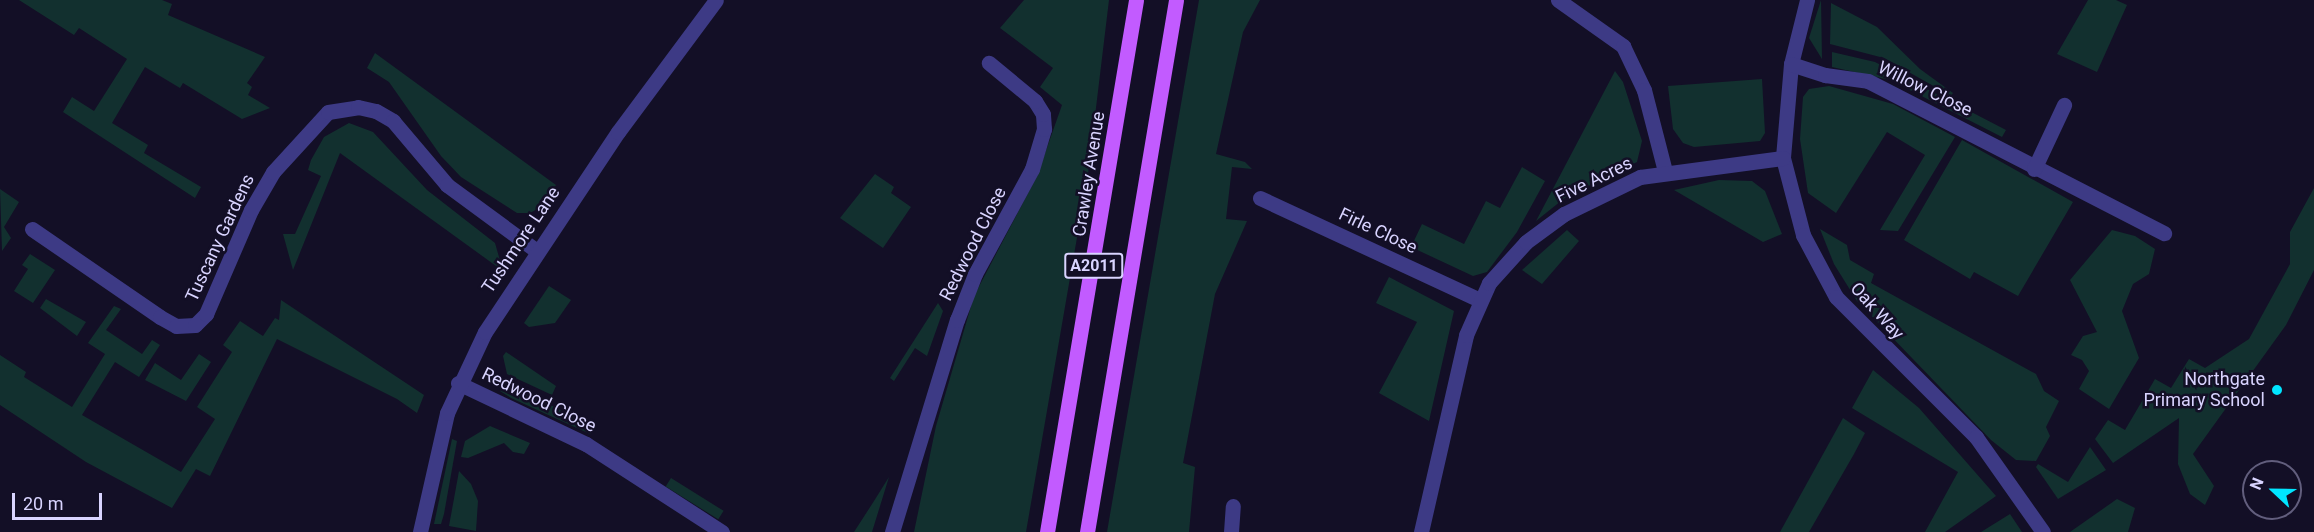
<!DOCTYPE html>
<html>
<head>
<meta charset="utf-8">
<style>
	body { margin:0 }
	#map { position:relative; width:2314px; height:532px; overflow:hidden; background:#130f26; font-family:Roboto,sans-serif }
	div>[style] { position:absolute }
	.green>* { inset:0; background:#12302f; transform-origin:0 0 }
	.minor>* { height:15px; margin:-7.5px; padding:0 7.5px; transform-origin:7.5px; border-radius:7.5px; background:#3d3a85 }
	.major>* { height:15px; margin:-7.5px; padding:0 7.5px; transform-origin:7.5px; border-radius:7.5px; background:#c25bff }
	.dots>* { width:16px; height:16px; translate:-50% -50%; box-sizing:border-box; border:3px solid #130f26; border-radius:50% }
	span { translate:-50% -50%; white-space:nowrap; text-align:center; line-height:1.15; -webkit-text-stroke:5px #130f26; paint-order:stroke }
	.shield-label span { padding:2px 4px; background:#130f26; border:2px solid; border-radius:4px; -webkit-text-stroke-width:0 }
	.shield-label { font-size:16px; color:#d9d4ff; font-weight:700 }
	.street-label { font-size:18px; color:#d9d4ff }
	.poi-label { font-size:18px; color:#d9d4ff }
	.right { translate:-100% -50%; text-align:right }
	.north { position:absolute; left:2242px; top:460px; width:60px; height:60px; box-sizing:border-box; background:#130f26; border:2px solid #625e7d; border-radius:50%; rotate:292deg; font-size:16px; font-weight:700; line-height:24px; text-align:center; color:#d9d4ff }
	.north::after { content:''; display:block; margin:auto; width:21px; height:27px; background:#00e5ff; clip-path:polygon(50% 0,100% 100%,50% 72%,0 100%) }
	.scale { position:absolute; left:12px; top:493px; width:90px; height:27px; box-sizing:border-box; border:3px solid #d9d4ff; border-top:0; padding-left:8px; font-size:18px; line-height:21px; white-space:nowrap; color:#d9d4ff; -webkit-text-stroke:4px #130f26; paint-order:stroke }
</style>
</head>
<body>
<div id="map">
	<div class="green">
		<div style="clip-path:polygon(19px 0,162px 0,172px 4px,168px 15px,265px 57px,247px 83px,252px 87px,248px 95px,270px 108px,242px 119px,183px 83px,180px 88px,145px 67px,112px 123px,148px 145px,144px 153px,201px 187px,195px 198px,63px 112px,72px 97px,94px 111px,127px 59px,79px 28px,74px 35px)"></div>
		<div style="clip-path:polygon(1024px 0,1109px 0,1088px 174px,1026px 532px,914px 532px,936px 426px,974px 296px,1037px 176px,1062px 105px,1040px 87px,1053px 68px,1000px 28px)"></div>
		<div style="clip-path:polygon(1199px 0,1260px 0,1243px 32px,1216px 154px,1245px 162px,1252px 169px,1232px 167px,1226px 219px,1247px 221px,1215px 294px,1183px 463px,1195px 467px,1189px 532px,1107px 532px)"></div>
		<div style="clip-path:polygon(1821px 0,1822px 59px,1809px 38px)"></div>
		<div style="clip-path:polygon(2088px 0,2116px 0,2127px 5px,2097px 72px,2057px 54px)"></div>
		<div style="clip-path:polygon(1831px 3px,1877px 27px,1920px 69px,1953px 93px,1951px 96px,1884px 58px,1830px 44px)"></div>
		<div style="clip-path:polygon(1832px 52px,1875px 62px,2006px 130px,2002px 137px,1890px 80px,1832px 67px)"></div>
		<div style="clip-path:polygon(375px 53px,556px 185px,541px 207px,530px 213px,517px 213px,461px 177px,441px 156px,389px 82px,367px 68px)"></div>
		<div style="clip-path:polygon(1615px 71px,1623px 82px,1642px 141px,1637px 162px,1566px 197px,1536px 221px)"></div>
		<div style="clip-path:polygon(1762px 79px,1765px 133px,1760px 141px,1694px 147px,1683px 143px,1673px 129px,1668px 86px)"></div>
		<div style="clip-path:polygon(1829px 86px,1893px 104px,1955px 137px,1898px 231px,1880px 230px,1925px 155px,1887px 132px,1836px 213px,1808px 193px,1800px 139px,1803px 97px,1809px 89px)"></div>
		<div style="clip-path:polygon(349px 123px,373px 132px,427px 190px,495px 243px,503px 271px,340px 153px,293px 270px,283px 234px,295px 234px,321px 176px,308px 170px,311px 160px,324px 137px)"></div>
		<div style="clip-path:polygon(1962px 140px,2073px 202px,2018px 296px,1974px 272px,1970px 279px,1904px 240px)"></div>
		<div style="clip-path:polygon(1522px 167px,1545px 181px,1517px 232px,1487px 272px,1473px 276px,1411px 247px,1422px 224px,1464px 244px,1486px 201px,1500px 208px)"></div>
		<div style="clip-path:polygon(875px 174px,894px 187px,891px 193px,911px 207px,883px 248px,840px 218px)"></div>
		<div style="clip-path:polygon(1719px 180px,1752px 181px,1765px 191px,1782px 234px,1763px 242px,1674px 190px)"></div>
		<div style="clip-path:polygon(2314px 188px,2314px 270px,2286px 325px,2193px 454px,2214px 486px,2205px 505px,2190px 494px,2178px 464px,2179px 418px,2113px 463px,2095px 439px,2108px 420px,2125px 430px,2155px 379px,2171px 388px,2189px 359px,2205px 368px,2249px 339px,2290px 264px,2290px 232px)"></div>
		<div style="clip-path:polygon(0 189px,19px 202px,4px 227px,11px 238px,2px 251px)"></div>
		<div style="clip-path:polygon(1820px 229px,1847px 245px,1850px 260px,1874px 274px,1871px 283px,2036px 374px,2044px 391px,2059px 401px,2046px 427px,2050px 436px,2036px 461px,2016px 460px,1991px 440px,1857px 301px,1834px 264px)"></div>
		<div style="clip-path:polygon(1567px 230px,1579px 241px,1542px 284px,1522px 270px)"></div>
		<div style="clip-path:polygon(2112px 230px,2135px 236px,2155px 249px,2149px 274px,2133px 284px,2122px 311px,2139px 358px,2109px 409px,2079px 389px,2089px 371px,2082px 360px,2071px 355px,2083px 336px,2097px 332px,2070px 280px)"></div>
		<div style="clip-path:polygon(30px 254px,55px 270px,33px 303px,14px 291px,28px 269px,22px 265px)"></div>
		<div style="clip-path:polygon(1389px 277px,1454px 311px,1429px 421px,1379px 393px,1417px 322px,1376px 303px)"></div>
		<div style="clip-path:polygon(549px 286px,571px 300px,555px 323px,529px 327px,524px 323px)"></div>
		<div style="clip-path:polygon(46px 299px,86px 322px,77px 336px,40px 308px)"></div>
		<div style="clip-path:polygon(281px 300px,424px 395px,417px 413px,397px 399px,277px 339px,210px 476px,196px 469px,172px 508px,86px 462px,0 405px,0 355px,26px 372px,24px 377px,72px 407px,105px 354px,88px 343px,114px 306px,121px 309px,106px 330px,142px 354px,152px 340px,160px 345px,139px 377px,115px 362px,82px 415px,181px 472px,215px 419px,197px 407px,232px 352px,223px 345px,240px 321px,263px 336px,275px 318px,279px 320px)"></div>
		<div style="clip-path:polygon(938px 303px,943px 311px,927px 356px,915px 348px,894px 381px,890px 378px)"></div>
		<div style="clip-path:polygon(506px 352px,556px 386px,552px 395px,507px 374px,503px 356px)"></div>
		<div style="clip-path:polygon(199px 354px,211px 362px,186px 401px,145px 380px,155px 363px,181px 380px)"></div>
		<div style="clip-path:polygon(1873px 370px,1919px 408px,1996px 496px,1945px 532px,1925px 532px,1958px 472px,1852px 408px)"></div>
		<div style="clip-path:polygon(506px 386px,555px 407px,593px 428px,593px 432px,590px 434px,511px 398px,500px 391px)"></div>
		<div style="clip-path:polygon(1843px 418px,1865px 433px,1854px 454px,1809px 532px,1780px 532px)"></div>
		<div style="clip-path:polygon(490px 426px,530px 443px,524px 454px,513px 452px,504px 443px,468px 458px,461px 457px,465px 441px)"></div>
		<div style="clip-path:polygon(452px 439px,457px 441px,444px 514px,441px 524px,434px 524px)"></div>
		<div style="clip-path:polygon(2090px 447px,2106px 470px,2058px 499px,2036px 467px,2038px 464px,2068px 482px)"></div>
		<div style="clip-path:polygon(459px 471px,471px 484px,478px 501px,476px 531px,449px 526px)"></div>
		<div style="clip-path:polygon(889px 477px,872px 532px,854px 532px,874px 501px)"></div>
		<div style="left:671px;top:478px;width:62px;height:10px;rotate:32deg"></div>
		<div style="clip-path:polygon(2117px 499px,2135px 508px,2128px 532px,2070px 532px)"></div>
		<div style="clip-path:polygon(2010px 514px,2022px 532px,1981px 532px)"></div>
	</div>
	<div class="minor">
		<div style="left:1558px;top:0;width:80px;rotate:35.3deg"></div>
		<div style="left:1623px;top:46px;width:49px;rotate:64.5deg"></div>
		<div style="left:1644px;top:90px;width:84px;rotate:75.5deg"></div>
		<div style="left:1807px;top:0;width:66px;rotate:104deg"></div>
		<div style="left:1791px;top:64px;width:94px;rotate:94.9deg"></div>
		<div style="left:1783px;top:158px;width:80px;rotate:75.4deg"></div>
		<div style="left:1803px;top:235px;width:70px;rotate:62deg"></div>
		<div style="left:1836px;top:297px;width:198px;rotate:45deg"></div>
		<div style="left:1976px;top:437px;width:116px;rotate:54.8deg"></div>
		<div style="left:1791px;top:64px;width:36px;rotate:18deg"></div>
		<div style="left:1825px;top:75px;width:43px;rotate:7.9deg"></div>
		<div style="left:1868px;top:81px;width:333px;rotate:27.2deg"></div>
		<div style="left:2034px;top:169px;width:71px;rotate:-64.9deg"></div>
		<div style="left:1260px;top:198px;width:242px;rotate:24.9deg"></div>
		<div style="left:32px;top:229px;width:155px;rotate:34.5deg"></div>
		<div style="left:160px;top:317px;width:18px;rotate:29deg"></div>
		<div style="left:176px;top:326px;width:19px;rotate:-3deg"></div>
		<div style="left:195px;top:325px;width:16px;rotate:-45deg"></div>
		<div style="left:206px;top:314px;width:113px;rotate:-66.6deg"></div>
		<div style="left:251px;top:210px;width:44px;rotate:-59.9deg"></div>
		<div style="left:273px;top:172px;width:81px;rotate:-47.5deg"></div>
		<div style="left:328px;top:112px;width:30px;rotate:-9deg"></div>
		<div style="left:358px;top:107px;width:18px;rotate:13deg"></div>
		<div style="left:376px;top:111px;width:20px;rotate:30deg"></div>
		<div style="left:393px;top:121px;width:84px;rotate:49.8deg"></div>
		<div style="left:447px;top:185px;width:112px;rotate:36.3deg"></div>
		<div style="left:458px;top:383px;width:142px;rotate:25.5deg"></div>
		<div style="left:586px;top:444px;width:162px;rotate:32.9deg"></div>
		<div style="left:420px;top:532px;width:122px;rotate:-77.2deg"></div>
		<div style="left:447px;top:413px;width:89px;rotate:-64.9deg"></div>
		<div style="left:485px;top:332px;width:240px;rotate:-56.4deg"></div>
		<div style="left:618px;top:132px;width:164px;rotate:-53.4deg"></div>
		<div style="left:892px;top:532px;width:222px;rotate:-73deg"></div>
		<div style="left:957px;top:320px;width:49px;rotate:-68.6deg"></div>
		<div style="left:975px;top:274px;width:119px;rotate:-61.5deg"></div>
		<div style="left:1032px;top:169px;width:42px;rotate:-73.3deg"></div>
		<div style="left:1044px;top:129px;width:15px;rotate:-94deg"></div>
		<div style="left:1043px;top:114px;width:15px;rotate:-122deg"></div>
		<div style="left:1035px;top:101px;width:60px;rotate:-140.4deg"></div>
		<div style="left:1231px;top:532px;width:26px;rotate:-86deg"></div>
		<div style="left:1421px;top:532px;width:202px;rotate:-77.1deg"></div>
		<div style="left:1466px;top:335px;width:57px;rotate:-66.1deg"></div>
		<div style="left:1489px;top:283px;width:55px;rotate:-47.9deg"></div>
		<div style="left:1526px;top:242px;width:47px;rotate:-36.4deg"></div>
		<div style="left:1564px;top:214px;width:85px;rotate:-26deg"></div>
		<div style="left:1640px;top:177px;width:144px;rotate:-7.6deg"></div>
	</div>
	<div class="major">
		<div style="left:1047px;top:532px;width:539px;rotate:-80.5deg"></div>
		<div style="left:1087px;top:532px;width:539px;rotate:-80.5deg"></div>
	</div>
	<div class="dots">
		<div style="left:2277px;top:390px;background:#00e5ff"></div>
	</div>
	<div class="shield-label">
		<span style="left:1094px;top:266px">A2011</span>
	</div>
	<div class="street-label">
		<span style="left:1925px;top:89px;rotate:26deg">Willow Close</span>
		<span style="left:1089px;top:174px;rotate:-81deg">Crawley Avenue</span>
		<span style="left:1594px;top:180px;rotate:-26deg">Five Acres</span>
		<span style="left:1378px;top:231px;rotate:25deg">Firle Close</span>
		<span style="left:220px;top:238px;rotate:-65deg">Tuscany Gardens</span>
		<span style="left:521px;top:240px;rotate:-56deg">Tushmore Lane</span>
		<span style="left:973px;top:244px;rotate:-63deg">Redwood Close</span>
		<span style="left:1877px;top:311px;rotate:48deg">Oak Way</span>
		<span style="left:539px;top:400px;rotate:26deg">Redwood Close</span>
	</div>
	<div class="poi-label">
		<span class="right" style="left:2265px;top:390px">Northgate<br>Primary School</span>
	</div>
	<div class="north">N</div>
	<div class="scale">20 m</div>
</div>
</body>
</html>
